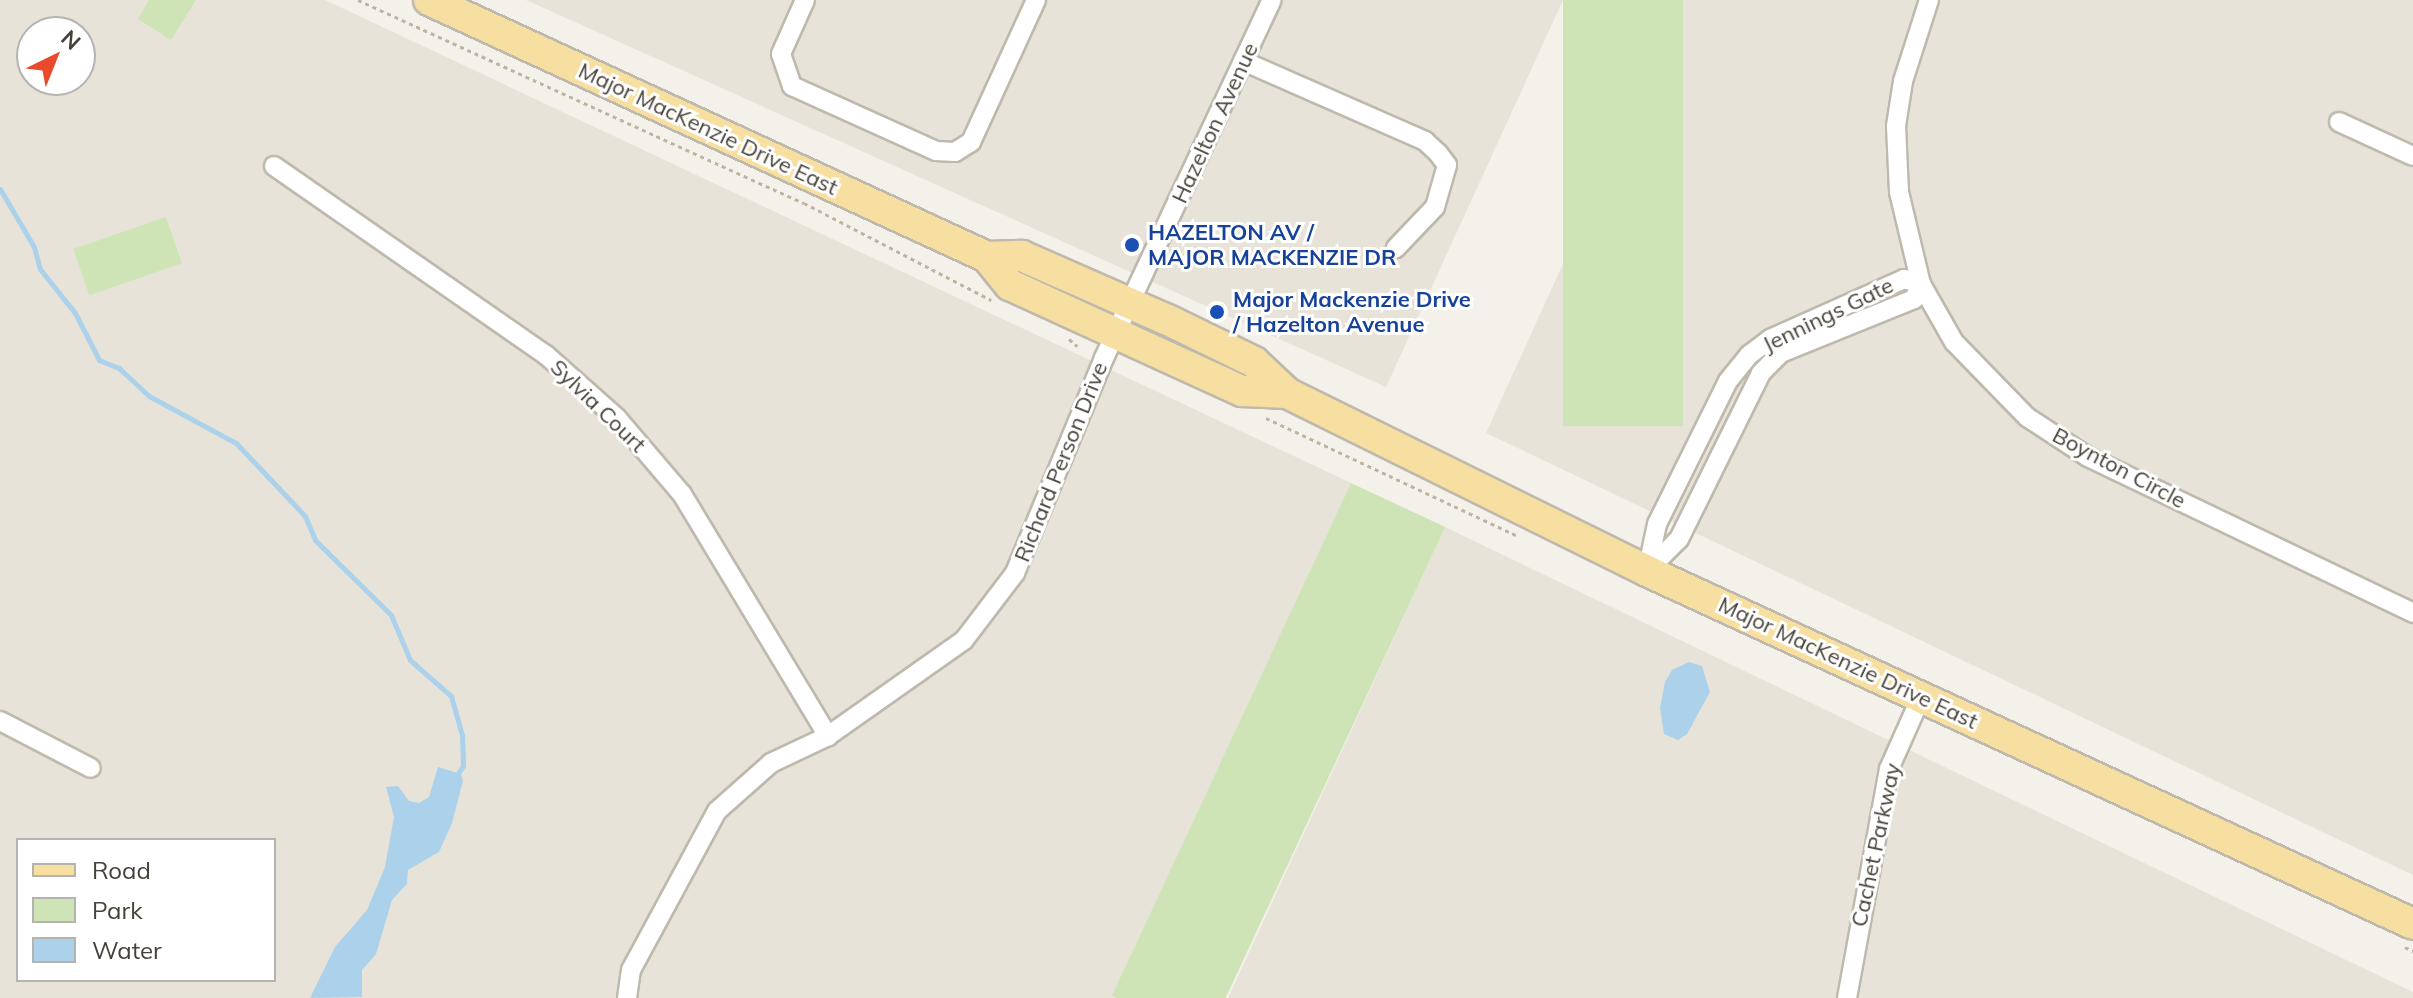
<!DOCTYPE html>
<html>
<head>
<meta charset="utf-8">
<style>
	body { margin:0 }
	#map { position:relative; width:2413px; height:998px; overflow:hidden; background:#f4f1ea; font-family:Mulish,sans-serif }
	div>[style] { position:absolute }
	.residential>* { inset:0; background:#e7e3d9 }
	.green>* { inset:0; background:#cfe4b6; transform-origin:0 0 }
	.water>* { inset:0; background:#acd1eb }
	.stream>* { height:5px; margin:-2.5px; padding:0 2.5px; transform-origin:2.5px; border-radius:2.5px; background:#acd1eb }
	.path>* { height:3px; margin-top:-1.5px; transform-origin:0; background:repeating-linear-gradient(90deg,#bfb4a0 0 4px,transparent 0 8px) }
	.roads { filter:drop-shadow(2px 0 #bfb9ad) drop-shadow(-2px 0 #bfb9ad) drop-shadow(0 2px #bfb9ad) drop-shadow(0 -2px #bfb9ad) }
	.minor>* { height:18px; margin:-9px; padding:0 9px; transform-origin:9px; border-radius:9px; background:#fff }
	.primary>* { height:30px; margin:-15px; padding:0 15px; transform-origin:15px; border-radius:15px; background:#f6dfa0 }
	.dots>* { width:22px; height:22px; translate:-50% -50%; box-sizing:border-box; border:4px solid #fff; border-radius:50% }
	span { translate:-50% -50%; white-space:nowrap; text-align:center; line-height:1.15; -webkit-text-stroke:6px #fff; paint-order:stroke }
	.street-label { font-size:22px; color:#474239 }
	.transit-label { font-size:22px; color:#164399; font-weight:700 }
	.left { translate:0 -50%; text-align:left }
	.legend { position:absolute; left:16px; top:838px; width:260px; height:144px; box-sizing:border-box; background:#fff; border:2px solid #b5b3b0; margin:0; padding:10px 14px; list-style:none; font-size:24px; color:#474239 }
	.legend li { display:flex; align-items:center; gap:16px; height:40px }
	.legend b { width:40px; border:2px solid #b5b3b0 }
	.north { position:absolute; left:16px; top:16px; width:80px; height:80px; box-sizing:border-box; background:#fff; border:2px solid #b5b3b0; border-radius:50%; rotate:43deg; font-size:22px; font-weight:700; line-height:32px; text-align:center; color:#474239 }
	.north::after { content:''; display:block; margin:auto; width:28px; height:36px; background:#e94a2c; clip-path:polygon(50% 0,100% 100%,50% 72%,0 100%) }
</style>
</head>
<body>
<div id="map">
	<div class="residential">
		<div style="clip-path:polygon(evenodd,0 0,325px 0,1351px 483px,1115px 998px,0 998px,0 0,32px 32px,80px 32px,80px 80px,32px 80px,32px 32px,0 0,18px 840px,274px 840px,274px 980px,18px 980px,18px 840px)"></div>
		<div style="clip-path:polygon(526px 0,1563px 0,1386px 387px)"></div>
		<div style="clip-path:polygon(1683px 0,2413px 0,2413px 875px,1486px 433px)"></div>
		<div style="clip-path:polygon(1445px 527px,2413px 992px,2413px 998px,1228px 998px)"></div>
	</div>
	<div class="green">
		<div style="clip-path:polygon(149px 0,196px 0,171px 40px,138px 19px)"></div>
		<div style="left:1563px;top:0;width:120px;height:426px"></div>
		<div style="left:166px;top:217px;width:49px;height:98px;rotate:71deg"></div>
		<div style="left:1351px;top:483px;width:104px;height:566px;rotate:25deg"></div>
	</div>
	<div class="water">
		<div style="clip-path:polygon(1689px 662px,1702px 666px,1710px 692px,1687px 734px,1678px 740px,1664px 734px,1660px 708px,1665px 682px,1672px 670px)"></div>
		<div style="clip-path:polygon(438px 767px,461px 774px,463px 781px,452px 823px,439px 852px,408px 870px,407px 884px,392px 900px,376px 954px,362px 970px,362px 997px,310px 998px,335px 947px,367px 910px,385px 867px,394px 817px,386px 787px,398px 786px,409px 801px,419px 803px,429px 797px)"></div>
	</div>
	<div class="stream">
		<div style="left:0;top:189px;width:67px;rotate:59.6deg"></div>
		<div style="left:34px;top:247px;width:23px;rotate:75deg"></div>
		<div style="left:40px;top:269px;width:56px;rotate:51.5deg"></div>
		<div style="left:75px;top:313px;width:53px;rotate:62.9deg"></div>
		<div style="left:99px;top:360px;width:22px;rotate:22deg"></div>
		<div style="left:119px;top:368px;width:41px;rotate:43deg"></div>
		<div style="left:149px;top:396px;width:99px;rotate:28.4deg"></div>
		<div style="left:236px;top:443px;width:100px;rotate:46.6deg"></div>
		<div style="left:305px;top:516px;width:26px;rotate:67deg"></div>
		<div style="left:315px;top:540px;width:107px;rotate:44.6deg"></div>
		<div style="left:391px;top:615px;width:49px;rotate:67.1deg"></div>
		<div style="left:410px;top:660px;width:55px;rotate:41.3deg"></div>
		<div style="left:451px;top:696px;width:41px;rotate:74.2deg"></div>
		<div style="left:462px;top:735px;width:31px;rotate:88deg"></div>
		<div style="left:463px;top:766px;width:12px;rotate:125deg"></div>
	</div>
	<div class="path">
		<div style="left:358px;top:0;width:490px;rotate:24.5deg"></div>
		<div style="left:804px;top:203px;width:211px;rotate:27.4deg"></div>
		<div style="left:1069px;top:339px;width:11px;rotate:41deg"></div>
		<div style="left:1266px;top:418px;width:276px;rotate:25.1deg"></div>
		<div style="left:2405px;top:947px;width:9px;rotate:27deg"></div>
	</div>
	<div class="roads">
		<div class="minor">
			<div style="left:805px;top:0;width:59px;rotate:114deg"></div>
			<div style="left:781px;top:54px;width:34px;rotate:71deg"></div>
			<div style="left:792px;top:86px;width:158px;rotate:24.3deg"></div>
			<div style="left:936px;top:151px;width:19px;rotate:3deg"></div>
			<div style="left:955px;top:152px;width:19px;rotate:-32deg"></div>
			<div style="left:971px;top:142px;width:156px;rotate:-65.4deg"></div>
			<div style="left:1929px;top:0;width:85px;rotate:107.8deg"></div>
			<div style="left:1903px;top:81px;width:46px;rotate:98.8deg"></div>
			<div style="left:1896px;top:126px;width:66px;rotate:87.4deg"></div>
			<div style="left:1899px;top:192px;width:95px;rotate:76.6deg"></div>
			<div style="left:1921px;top:284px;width:67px;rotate:60.4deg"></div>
			<div style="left:1954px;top:342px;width:105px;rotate:45.8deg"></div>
			<div style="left:2027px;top:417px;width:73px;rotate:33.3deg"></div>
			<div style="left:2088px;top:457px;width:361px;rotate:25.6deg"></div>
			<div style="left:1243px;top:61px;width:199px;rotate:23.7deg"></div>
			<div style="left:1425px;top:141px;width:18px;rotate:43deg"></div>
			<div style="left:1438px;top:153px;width:15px;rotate:53deg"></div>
			<div style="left:1447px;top:165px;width:44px;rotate:105.9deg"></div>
			<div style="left:1435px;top:207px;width:57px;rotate:133.6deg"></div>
			<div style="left:2339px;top:122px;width:81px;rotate:24.7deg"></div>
			<div style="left:274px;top:166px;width:331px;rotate:34.8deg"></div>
			<div style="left:546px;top:355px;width:95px;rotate:41.6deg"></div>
			<div style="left:617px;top:418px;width:100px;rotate:49.5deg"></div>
			<div style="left:682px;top:494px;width:283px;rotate:58.9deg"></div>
			<div style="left:1647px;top:571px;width:48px;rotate:-78deg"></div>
			<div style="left:1657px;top:524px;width:160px;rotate:-63.6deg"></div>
			<div style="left:1728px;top:381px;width:33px;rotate:-51deg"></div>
			<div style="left:1749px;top:355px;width:26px;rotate:-37deg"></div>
			<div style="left:1770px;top:339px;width:147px;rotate:-24.1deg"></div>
			<div style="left:1904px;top:279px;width:18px;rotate:16deg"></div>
			<div style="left:1647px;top:571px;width:45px;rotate:-45deg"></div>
			<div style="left:1679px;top:539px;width:185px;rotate:-63.7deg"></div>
			<div style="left:1761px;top:373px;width:28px;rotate:-45deg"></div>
			<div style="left:1781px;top:353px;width:144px;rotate:-22.1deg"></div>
			<div style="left:1914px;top:299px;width:17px;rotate:-65deg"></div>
			<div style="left:0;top:721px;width:102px;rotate:27.3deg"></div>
			<div style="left:627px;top:998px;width:28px;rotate:-82deg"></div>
			<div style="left:631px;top:970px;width:181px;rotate:-61.6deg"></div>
			<div style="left:717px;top:811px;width:72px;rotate:-41.6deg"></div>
			<div style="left:771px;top:763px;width:63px;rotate:-25.3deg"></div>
			<div style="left:828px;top:736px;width:166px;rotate:-35.2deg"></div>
			<div style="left:964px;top:640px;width:84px;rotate:-52.7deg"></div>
			<div style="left:1015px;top:573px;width:233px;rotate:-67.5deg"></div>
			<div style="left:1104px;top:358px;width:395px;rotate:-64.9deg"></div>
			<div style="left:1847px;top:998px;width:233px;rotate:-79.6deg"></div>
			<div style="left:1889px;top:769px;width:79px;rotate:-66deg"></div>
		</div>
		<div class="primary">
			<div style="left:429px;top:0;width:614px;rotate:24.73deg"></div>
			<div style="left:987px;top:257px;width:36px;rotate:51deg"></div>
			<div style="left:1010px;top:285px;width:255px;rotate:24.6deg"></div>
			<div style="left:1242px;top:391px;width:45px;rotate:2.5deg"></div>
			<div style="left:987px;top:257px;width:35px;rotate:-2deg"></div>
			<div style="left:1022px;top:256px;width:159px;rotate:23.7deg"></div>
			<div style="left:1168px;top:320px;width:96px;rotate:26deg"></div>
			<div style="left:1254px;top:362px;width:45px;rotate:43.2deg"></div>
			<div style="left:1287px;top:393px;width:402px;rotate:26.3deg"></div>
			<div style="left:1647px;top:571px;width:843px;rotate:24.74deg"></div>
		</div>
	</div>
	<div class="dots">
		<div style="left:1132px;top:245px;background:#1a4fb4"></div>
		<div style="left:1217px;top:312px;background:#1a4fb4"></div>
	</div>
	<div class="street-label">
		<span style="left:1215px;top:123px;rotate:-65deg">Hazelton Avenue</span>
		<span style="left:708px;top:129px;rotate:25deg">Major MacKenzie Drive East</span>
		<span style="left:1828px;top:315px;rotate:-26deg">Jennings Gate</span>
		<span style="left:598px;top:406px;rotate:44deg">Sylvia Court</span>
		<span style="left:1061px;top:462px;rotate:-68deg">Richard Person Drive</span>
		<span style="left:2119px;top:468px;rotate:28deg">Boynton Circle</span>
		<span style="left:1848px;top:663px;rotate:25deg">Major MacKenzie Drive East</span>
		<span style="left:1876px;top:845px;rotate:-78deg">Cachet Parkway</span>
	</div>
	<div class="transit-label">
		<span class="left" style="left:1148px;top:245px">HAZELTON AV /<br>MAJOR MACKENZIE DR</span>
		<span class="left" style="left:1233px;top:312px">Major Mackenzie Drive<br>/ Hazelton Avenue</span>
	</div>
	<ul class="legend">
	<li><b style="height:10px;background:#f6dfa0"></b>Road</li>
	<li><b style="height:22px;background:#cfe4b6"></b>Park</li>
	<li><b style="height:22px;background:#acd1eb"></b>Water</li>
	</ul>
	<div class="north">N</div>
</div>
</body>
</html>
